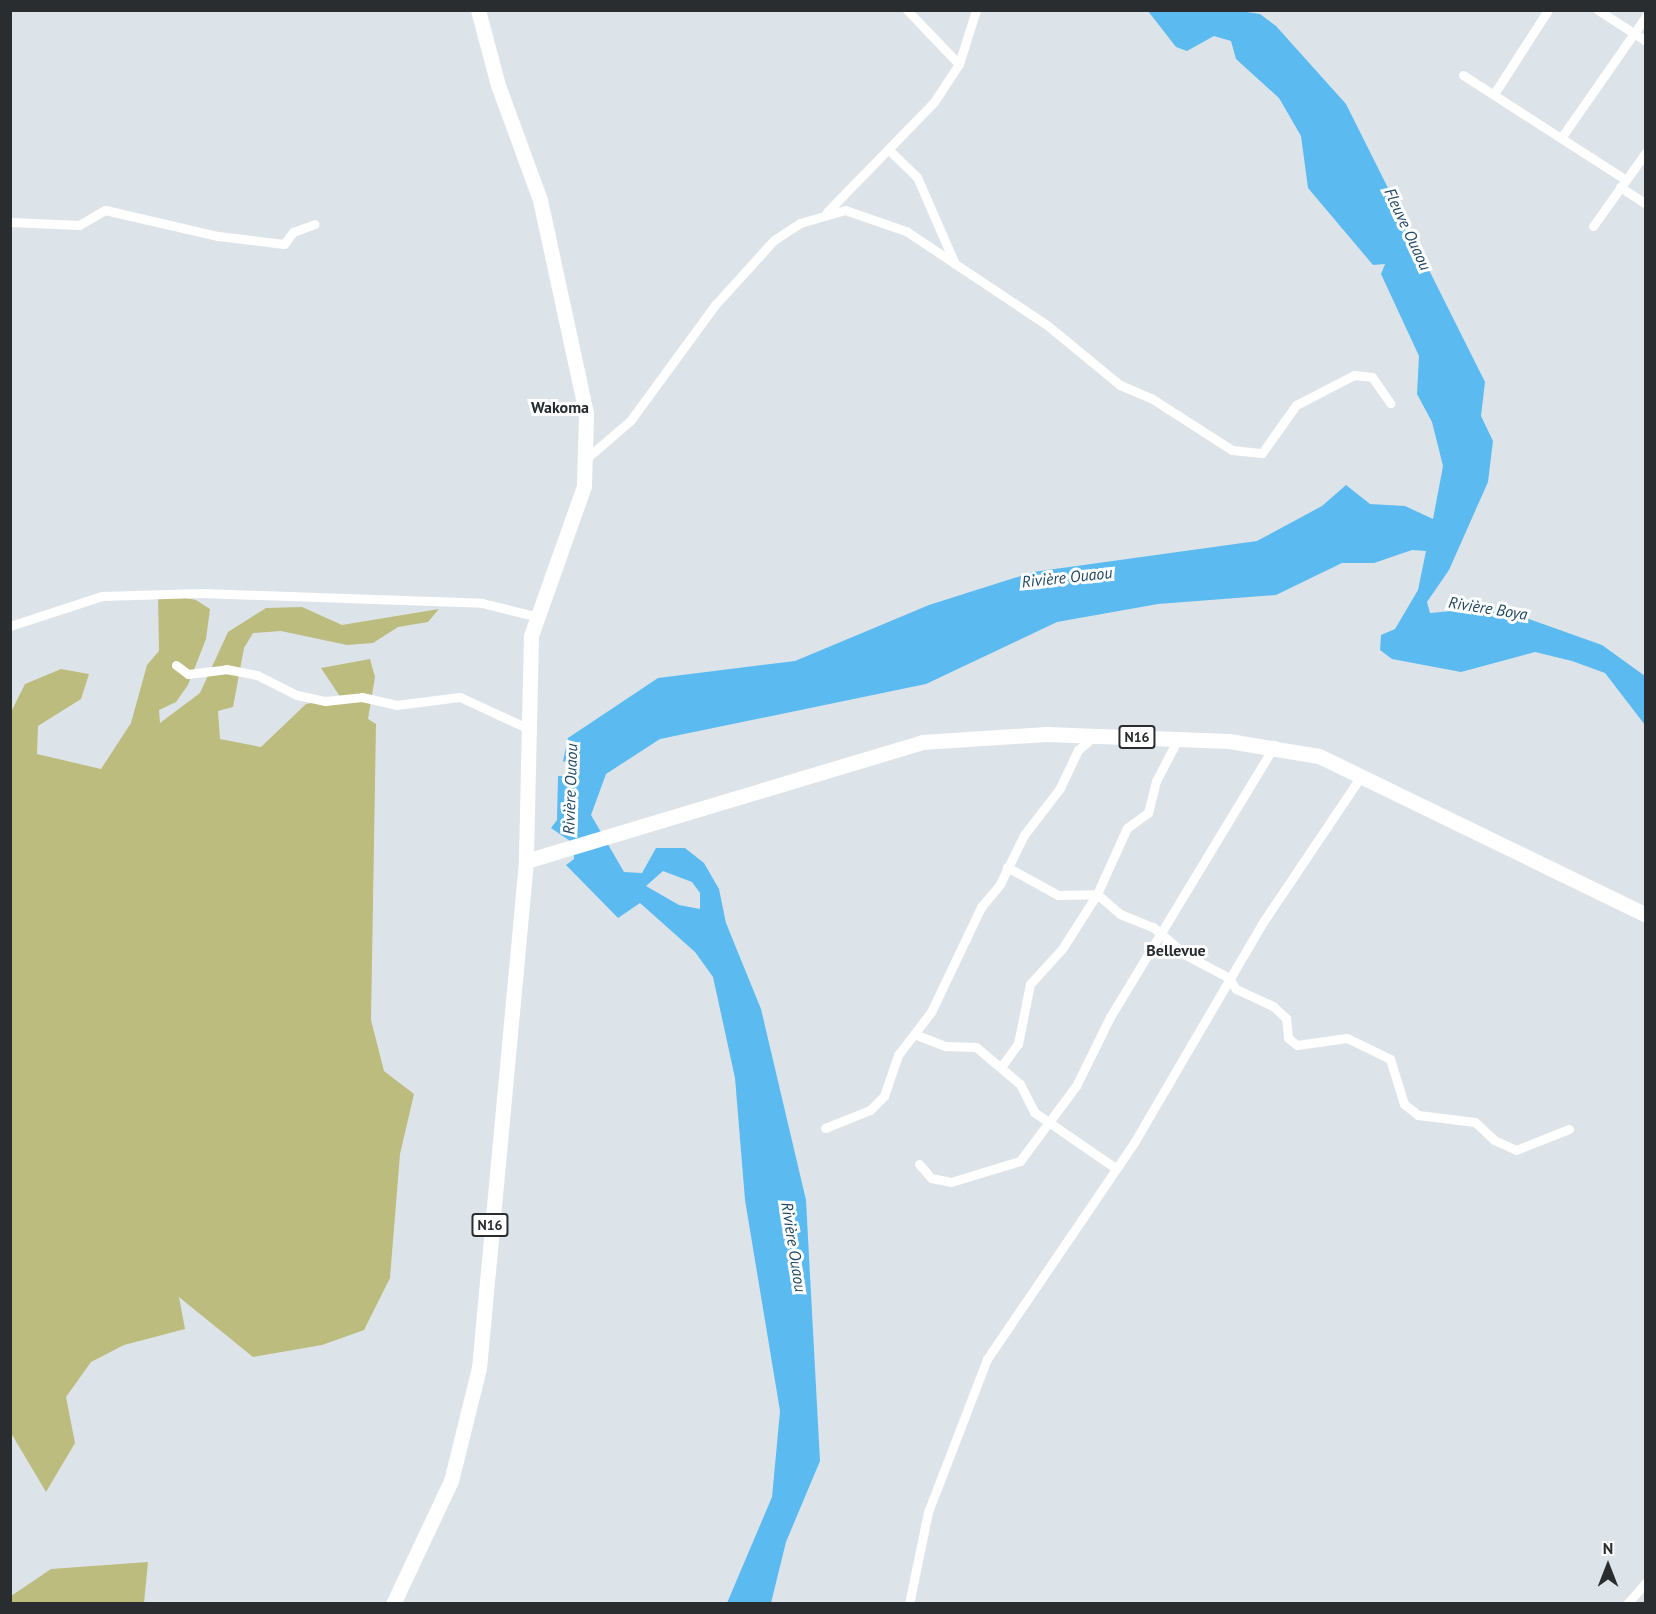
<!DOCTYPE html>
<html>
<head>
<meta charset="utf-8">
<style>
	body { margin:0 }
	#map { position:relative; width:1656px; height:1614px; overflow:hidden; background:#dde4e9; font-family:"PT Sans",sans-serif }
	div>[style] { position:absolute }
	.green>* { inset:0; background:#bbbc7d }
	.water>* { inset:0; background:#5bbbf1 }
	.minor>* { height:9px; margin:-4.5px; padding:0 4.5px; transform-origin:4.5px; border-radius:4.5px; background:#fff }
	.primary>* { height:15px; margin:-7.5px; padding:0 7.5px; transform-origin:7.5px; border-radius:7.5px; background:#fff }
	span { translate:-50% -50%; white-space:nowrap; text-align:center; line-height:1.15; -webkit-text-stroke:6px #fff; paint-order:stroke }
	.shield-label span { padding:2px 4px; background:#fff; border:2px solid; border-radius:4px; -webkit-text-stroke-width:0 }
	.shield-label { font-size:14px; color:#2a2d2f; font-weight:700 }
	.water-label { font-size:16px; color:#214961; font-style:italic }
	.neighbourhood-label { font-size:16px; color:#262c30; font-weight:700 }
	.frame { position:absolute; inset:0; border:12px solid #2a2d2f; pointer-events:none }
	.north { position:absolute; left:1578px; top:1536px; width:60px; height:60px; -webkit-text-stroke:4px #fff; paint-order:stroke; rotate:0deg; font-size:16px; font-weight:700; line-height:24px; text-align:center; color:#2a2d2f }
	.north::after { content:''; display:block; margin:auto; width:21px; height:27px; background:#2a2d2f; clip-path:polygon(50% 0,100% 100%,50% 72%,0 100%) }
</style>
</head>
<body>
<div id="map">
	<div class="green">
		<div style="clip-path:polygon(158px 593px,196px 600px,210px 609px,206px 639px,188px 685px,176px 702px,159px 710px,160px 723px,200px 693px,228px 632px,266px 608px,302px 607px,342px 625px,439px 609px,428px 622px,398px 627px,373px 643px,347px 645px,281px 631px,253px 633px,244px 648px,233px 707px,218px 711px,220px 739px,261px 747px,306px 704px,341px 698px,321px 668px,370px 659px,375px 677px,368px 719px,376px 724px,371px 1020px,384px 1071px,414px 1094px,400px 1154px,390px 1278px,364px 1330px,322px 1345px,253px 1357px,179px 1297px,185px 1329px,124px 1345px,91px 1362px,66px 1397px,75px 1443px,46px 1492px,11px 1433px,11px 712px,25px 684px,61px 669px,89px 674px,81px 699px,38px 726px,37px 754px,101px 769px,131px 723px,147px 665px,159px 651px)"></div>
		<div style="clip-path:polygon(148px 1562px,144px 1603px,11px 1603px,11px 1596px,51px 1569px)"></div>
	</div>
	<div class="water">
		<div style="clip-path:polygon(evenodd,1234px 10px,1260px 14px,1276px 26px,1346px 104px,1485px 382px,1481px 416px,1493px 441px,1488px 482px,1449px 570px,1427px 602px,1430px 613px,1495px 607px,1602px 645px,1645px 676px,1645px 725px,1605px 673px,1572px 661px,1535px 652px,1461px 672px,1392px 659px,1380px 650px,1381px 635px,1395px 629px,1418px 590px,1426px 551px,1412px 550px,1374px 563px,1342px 563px,1276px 595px,1158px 604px,1057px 622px,926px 684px,660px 739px,606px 774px,591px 815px,624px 872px,642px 873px,656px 848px,685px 848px,704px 863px,719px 889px,726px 923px,761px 1009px,806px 1200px,820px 1461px,786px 1542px,771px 1603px,727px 1603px,772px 1497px,780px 1411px,745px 1200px,735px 1078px,713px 977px,695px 952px,640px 903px,618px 918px,566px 865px,574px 859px,573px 843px,551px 828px,557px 820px,558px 776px,570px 776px,572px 765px,563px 761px,568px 738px,658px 678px,795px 661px,929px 605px,1033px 572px,1257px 541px,1322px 506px,1346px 485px,1370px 504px,1405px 506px,1433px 519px,1443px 466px,1432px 422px,1417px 394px,1419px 356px,1381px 274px,1385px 264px,1373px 265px,1308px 188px,1301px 136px,1279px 98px,1236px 59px,1231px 41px,1214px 36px,1187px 51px,1176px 47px,1148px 11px,1234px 10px,663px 871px,692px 882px,700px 893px,700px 909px,679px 905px,646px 886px,663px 871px)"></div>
	</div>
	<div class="minor">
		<div style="left:907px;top:10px;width:75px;rotate:46.1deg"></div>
		<div style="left:1598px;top:10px;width:57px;rotate:32.9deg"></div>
		<div style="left:1463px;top:75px;width:194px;rotate:32.8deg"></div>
		<div style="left:1494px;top:94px;width:100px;rotate:-57.3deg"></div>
		<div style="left:1561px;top:138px;width:149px;rotate:-55.1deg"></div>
		<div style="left:890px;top:151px;width:37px;rotate:44deg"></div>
		<div style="left:917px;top:177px;width:95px;rotate:66.4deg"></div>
		<div style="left:1620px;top:187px;width:31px;rotate:33deg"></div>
		<div style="left:827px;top:212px;width:153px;rotate:-45.8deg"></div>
		<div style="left:934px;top:102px;width:45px;rotate:-56.7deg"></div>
		<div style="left:959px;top:64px;width:57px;rotate:-72.5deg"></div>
		<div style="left:10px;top:222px;width:69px;rotate:2.5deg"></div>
		<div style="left:79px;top:225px;width:30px;rotate:-30deg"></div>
		<div style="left:105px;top:210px;width:116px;rotate:13deg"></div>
		<div style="left:218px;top:236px;width:66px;rotate:6.9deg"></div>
		<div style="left:284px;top:244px;width:15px;rotate:-53deg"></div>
		<div style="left:293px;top:232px;width:23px;rotate:-20deg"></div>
		<div style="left:1593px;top:226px;width:91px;rotate:-54.4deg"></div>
		<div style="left:588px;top:457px;width:55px;rotate:-40.6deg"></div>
		<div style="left:630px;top:421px;width:144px;rotate:-53.8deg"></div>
		<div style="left:715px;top:305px;width:88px;rotate:-47.8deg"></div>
		<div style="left:774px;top:240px;width:31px;rotate:-33deg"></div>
		<div style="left:800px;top:223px;width:47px;rotate:-16.1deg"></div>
		<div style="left:845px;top:210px;width:65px;rotate:19deg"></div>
		<div style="left:906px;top:231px;width:169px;rotate:33.7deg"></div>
		<div style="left:1047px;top:325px;width:94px;rotate:39.4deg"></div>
		<div style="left:1120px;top:385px;width:34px;rotate:23deg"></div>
		<div style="left:1151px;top:398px;width:96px;rotate:32.7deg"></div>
		<div style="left:1232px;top:450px;width:30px;rotate:6deg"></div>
		<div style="left:1262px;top:453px;width:59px;rotate:-54.7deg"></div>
		<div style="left:1296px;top:405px;width:65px;rotate:-27.3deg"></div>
		<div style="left:1354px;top:375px;width:18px;rotate:6deg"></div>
		<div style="left:1372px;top:377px;width:32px;rotate:55deg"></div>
		<div style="left:10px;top:626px;width:97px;rotate:-18.1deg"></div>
		<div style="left:102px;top:596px;width:99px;rotate:-1.7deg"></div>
		<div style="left:201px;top:593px;width:281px;rotate:2deg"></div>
		<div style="left:482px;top:603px;width:55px;rotate:13.8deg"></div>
		<div style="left:176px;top:665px;width:15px;rotate:37deg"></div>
		<div style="left:188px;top:674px;width:38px;rotate:-7deg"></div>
		<div style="left:226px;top:669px;width:32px;rotate:11deg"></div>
		<div style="left:257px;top:675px;width:45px;rotate:26.6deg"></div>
		<div style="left:297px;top:695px;width:29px;rotate:12deg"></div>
		<div style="left:325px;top:701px;width:37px;rotate:-6deg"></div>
		<div style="left:362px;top:697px;width:35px;rotate:13deg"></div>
		<div style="left:396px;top:705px;width:64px;rotate:-7.1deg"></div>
		<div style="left:460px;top:697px;width:78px;rotate:24.9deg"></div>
		<div style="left:1007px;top:867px;width:58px;rotate:28.8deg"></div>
		<div style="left:1058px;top:895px;width:39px;rotate:-1deg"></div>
		<div style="left:1097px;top:894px;width:30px;rotate:41deg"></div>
		<div style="left:1120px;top:914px;width:35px;rotate:22deg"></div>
		<div style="left:1153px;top:927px;width:43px;rotate:40.3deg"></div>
		<div style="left:1186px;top:955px;width:49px;rotate:28.1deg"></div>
		<div style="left:1229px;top:978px;width:13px;rotate:58deg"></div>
		<div style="left:1236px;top:989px;width:41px;rotate:24.7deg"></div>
		<div style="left:1273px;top:1006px;width:18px;rotate:43deg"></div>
		<div style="left:1286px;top:1018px;width:20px;rotate:84deg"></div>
		<div style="left:1288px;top:1038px;width:11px;rotate:38deg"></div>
		<div style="left:1297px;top:1045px;width:50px;rotate:-8deg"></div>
		<div style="left:1347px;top:1038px;width:48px;rotate:26deg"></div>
		<div style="left:1390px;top:1059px;width:47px;rotate:72.7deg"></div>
		<div style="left:1404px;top:1104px;width:18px;rotate:38deg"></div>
		<div style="left:1418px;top:1115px;width:57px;rotate:7deg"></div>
		<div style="left:1475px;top:1122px;width:26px;rotate:43deg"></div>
		<div style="left:1494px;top:1140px;width:24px;rotate:24deg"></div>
		<div style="left:1516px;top:1150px;width:57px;rotate:-21.6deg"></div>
		<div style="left:914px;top:1034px;width:34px;rotate:21deg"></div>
		<div style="left:946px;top:1046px;width:30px;rotate:2deg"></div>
		<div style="left:976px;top:1047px;width:57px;rotate:40.1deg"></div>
		<div style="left:1020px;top:1084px;width:31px;rotate:63deg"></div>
		<div style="left:1034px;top:1112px;width:97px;rotate:34.5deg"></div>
		<div style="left:1001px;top:1067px;width:29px;rotate:-54deg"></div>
		<div style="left:1018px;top:1044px;width:61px;rotate:-78.7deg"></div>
		<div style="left:1030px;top:984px;width:47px;rotate:-47.6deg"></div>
		<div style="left:1062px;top:949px;width:65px;rotate:-57.5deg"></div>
		<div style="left:1097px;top:894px;width:72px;rotate:-65.6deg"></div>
		<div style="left:1127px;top:828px;width:26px;rotate:-36deg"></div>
		<div style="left:1148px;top:813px;width:33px;rotate:-76deg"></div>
		<div style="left:1156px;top:781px;width:47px;rotate:-62.4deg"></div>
		<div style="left:825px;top:1128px;width:48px;rotate:-21.8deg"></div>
		<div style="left:870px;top:1110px;width:20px;rotate:-45deg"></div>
		<div style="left:884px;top:1096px;width:43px;rotate:-71.1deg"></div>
		<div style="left:898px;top:1055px;width:54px;rotate:-52.5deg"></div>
		<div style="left:931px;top:1012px;width:116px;rotate:-64.5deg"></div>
		<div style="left:981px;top:907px;width:30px;rotate:-50deg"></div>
		<div style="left:1000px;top:884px;width:55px;rotate:-63.9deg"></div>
		<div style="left:1024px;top:835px;width:59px;rotate:-52.5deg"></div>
		<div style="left:1060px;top:788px;width:42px;rotate:-64.7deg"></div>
		<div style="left:1078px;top:750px;width:23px;rotate:-41deg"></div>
		<div style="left:919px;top:1164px;width:18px;rotate:49deg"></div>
		<div style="left:931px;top:1178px;width:20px;rotate:11deg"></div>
		<div style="left:951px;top:1182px;width:72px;rotate:-16.9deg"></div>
		<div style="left:1020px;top:1161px;width:94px;rotate:-53.3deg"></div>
		<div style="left:1076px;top:1086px;width:77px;rotate:-63.8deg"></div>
		<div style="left:1110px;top:1017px;width:318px;rotate:-58.8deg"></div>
		<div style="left:909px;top:1604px;width:94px;rotate:-78.3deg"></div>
		<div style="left:928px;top:1512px;width:164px;rotate:-68.9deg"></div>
		<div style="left:987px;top:1359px;width:263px;rotate:-55.8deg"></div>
		<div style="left:1135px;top:1141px;width:250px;rotate:-59.7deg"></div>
		<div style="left:1261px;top:925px;width:179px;rotate:-56.1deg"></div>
		<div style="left:1627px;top:1604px;width:29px;rotate:-49deg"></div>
	</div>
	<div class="primary">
		<div style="left:478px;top:10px;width:78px;rotate:75.1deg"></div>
		<div style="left:498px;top:85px;width:122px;rotate:69.9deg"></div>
		<div style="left:540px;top:200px;width:218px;rotate:77.8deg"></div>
		<div style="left:586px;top:413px;width:73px;rotate:91.6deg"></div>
		<div style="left:584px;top:486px;width:159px;rotate:109.5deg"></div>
		<div style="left:531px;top:636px;width:225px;rotate:91.3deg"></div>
		<div style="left:393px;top:1604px;width:136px;rotate:-64.8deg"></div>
		<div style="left:451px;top:1481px;width:116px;rotate:-76.1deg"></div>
		<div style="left:479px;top:1368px;width:509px;rotate:-84.7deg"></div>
		<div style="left:526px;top:861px;width:413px;rotate:-16.7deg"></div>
		<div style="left:922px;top:742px;width:124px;rotate:-3.7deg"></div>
		<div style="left:1046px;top:734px;width:183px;rotate:2.2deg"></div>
		<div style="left:1229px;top:741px;width:91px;rotate:9.5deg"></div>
		<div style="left:1319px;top:756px;width:364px;rotate:25.9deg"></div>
	</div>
	<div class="shield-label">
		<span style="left:1137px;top:737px">N16</span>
		<span style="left:490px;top:1225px">N16</span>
	</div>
	<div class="water-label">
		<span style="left:1408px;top:229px;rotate:65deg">Fleuve Ouaou</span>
		<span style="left:1067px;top:577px;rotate:-6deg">Rivière Ouaou</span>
		<span style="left:1488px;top:608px;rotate:9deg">Rivière Boya</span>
		<span style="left:570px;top:789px;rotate:-88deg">Rivière Ouaou</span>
		<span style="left:794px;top:1247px;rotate:81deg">Rivière Ouaou</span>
	</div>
	<div class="neighbourhood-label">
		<span style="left:560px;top:407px">Wakoma</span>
		<span style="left:1176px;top:950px">Bellevue</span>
	</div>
	<div class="frame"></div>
	<div class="north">N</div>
</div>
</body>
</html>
